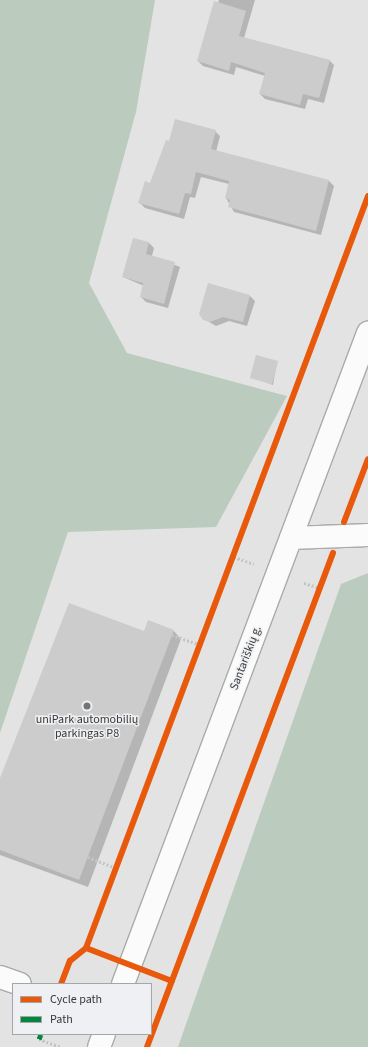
<!DOCTYPE html>
<html>
<head>
<meta charset="utf-8">
<style>
	body { margin:0 }
	#map { position:relative; width:368px; height:1047px; overflow:hidden; background:#e3e3e4; font-family:"Source Sans 3",sans-serif }
	div>[style] { position:absolute }
	.forest>* { inset:0; background:#bbccbe }
	.shadow>* { inset:0; background:#0003 }
	.building>* { inset:0; background:#ccc; transform-origin:0 0 }
	.path>* { height:2.5px; margin-top:-1.25px; transform-origin:0; background:repeating-linear-gradient(90deg,#c3c4c4 0 2px,transparent 0 4px) }
	.roads { filter:drop-shadow(1px 0 #aaaaab) drop-shadow(-1px 0 #aaaaab) drop-shadow(0 1px #aaaaab) drop-shadow(0 -1px #aaaaab) }
	.minor>* { height:22px; margin:-11px; padding:0 11px; transform-origin:11px; border-radius:11px; background:#fbfbfb }
	.secondary>* { height:22px; margin:-11px; padding:0 11px; transform-origin:11px; border-radius:11px; background:#fbfbfb }
	.quiet>* { height:5px; margin-top:-2.5px; transform-origin:0; background:repeating-linear-gradient(90deg,#00873e 0 10px,transparent 0 15px) }
	.cycleway>* { height:6px; margin:-3px; padding:0 3px; transform-origin:3px; border-radius:3px; background:#e8590c }
	.dots>* { width:11px; height:11px; translate:-50% -50%; box-sizing:border-box; border:2px solid #eff0f3; border-radius:50% }
	span { translate:-50% -50%; white-space:nowrap; text-align:center; line-height:1.15; -webkit-text-stroke:3px #eff0f3; paint-order:stroke }
	.street-label { font-size:12px; color:#373839 }
	.poi-label { font-size:12px; color:#373839 }
	.legend { position:absolute; left:12px; top:983px; width:140px; height:52px; box-sizing:border-box; background:#eff0f3; border:1px solid #a5a6a9; margin:0; padding:5px 7px; list-style:none; font-size:12px; color:#373839 }
	.legend li { display:flex; align-items:center; gap:8px; height:20px }
	.legend b { width:20px; border:1px solid #a5a6a9 }
</style>
</head>
<body>
<div id="map">
	<div class="forest">
		<div style="clip-path:polygon(0 0,155px 0,136px 112px,89px 283px,127px 353px,287px 396px,216px 527px,68px 532px,0 733px)"></div>
		<div style="clip-path:polygon(368px 573px,368px 1047px,178px 1047px,341px 584px)"></div>
	</div>
	<div class="shadow">
		<div style="clip-path:polygon(219px 0,255px 0,244px 38px,329px 60px,334px 65px,324px 103px,308px 99px,305px 109px,265px 99px,260px 94px,265px 76px,236px 67px,234px 75px,203px 66px,198px 61px)"></div>
		<div style="clip-path:polygon(215px 131px,220px 136px,216px 152px,329px 181px,334px 186px,321px 235px,234px 212px,226px 198px,229px 184px,201px 177px,195px 198px,190px 197px,184px 219px,145px 208px,140px 203px,170px 143px)"></div>
		<div style="clip-path:polygon(134px 239px,149px 243px,154px 248px,152px 256px,180px 267px,168px 308px,146px 302px,141px 297px,144px 286px,123px 277px)"></div>
		<div style="clip-path:polygon(250px 296px,255px 301px,247px 326px,229px 321px,216px 326px,204px 319px)"></div>
		<div style="clip-path:polygon(277px 362px,273px 385px,251px 377px)"></div>
		<div style="clip-path:polygon(173px 630px,181px 639px,88px 887px,0 855px,0 779px,145px 632px)"></div>
	</div>
	<div class="building">
		<div style="clip-path:polygon(214px 1px,246px 11px,239px 36px,330px 60px,319px 98px,303px 94px,300px 105px,259px 94px,265px 73px,231px 62px,229px 71px,197px 61px)"></div>
		<div style="clip-path:polygon(175px 119px,216px 130px,211px 149px,329px 180px,316px 231px,228px 207px,230px 200px,225px 198px,229px 181px,196px 172px,191px 194px,185px 193px,179px 214px,138px 203px,145px 181px,150px 183px,166px 140px,169px 141px)"></div>
		<div style="clip-path:polygon(133px 238px,149px 242px,146px 254px,175px 262px,164px 304px,140px 297px,143px 283px,122px 277px)"></div>
		<div style="clip-path:polygon(208px 283px,250px 295px,243px 322px,223px 317px,210px 322px,203px 320px,199px 314px)"></div>
		<div style="left:256px;top:355px;width:23px;height:24px;rotate:15deg"></div>
		<div style="clip-path:polygon(69px 603px,144px 631px,148px 620px,174px 630px,79px 880px,0 850px,0 778px)"></div>
	</div>
	<div class="path">
		<div style="left:234px;top:557px;width:21px;rotate:19deg"></div>
		<div style="left:304px;top:583px;width:17px;rotate:17deg"></div>
		<div style="left:172px;top:635px;width:31px;rotate:19deg"></div>
		<div style="left:88px;top:857px;width:31px;rotate:21deg"></div>
		<div style="left:39px;top:1039px;width:23px;rotate:20deg"></div>
	</div>
	<div class="roads">
		<div class="minor">
			<div style="left:291px;top:538px;width:77px;rotate:-2.2deg"></div>
			<div style="left:0;top:977px;width:21px;rotate:19deg"></div>
		</div>
		<div class="secondary">
			<div style="left:123px;top:984px;width:696px;rotate:-69.38deg"></div>
			<div style="left:99px;top:1047px;width:14px;rotate:-69deg"></div>
		</div>
	</div>
	<div class="quiet">
		<div style="left:39px;top:1039px;width:5px;rotate:-68deg"></div>
	</div>
	<div class="cycleway">
		<div style="left:344px;top:522px;width:67px;rotate:-69.1deg"></div>
		<div style="left:86px;top:948px;width:92px;rotate:21deg"></div>
		<div style="left:61px;top:984px;width:25px;rotate:-69deg"></div>
		<div style="left:70px;top:961px;width:21px;rotate:-39deg"></div>
		<div style="left:86px;top:948px;width:803px;rotate:-69.44deg"></div>
		<div style="left:147px;top:1047px;width:528px;rotate:-69.37deg"></div>
	</div>
	<div class="dots">
		<div style="left:87px;top:706px;background:#737475"></div>
	</div>
	<div class="street-label">
		<span style="left:246px;top:658px;rotate:-69deg">Santariškių g.</span>
	</div>
	<div class="poi-label">
		<span style="left:87px;top:727px">uniPark automobilių<br>parkingas P8</span>
	</div>
	<ul class="legend">
	<li><b style="height:5px;background:#e8590c"></b>Cycle path</li>
	<li><b style="height:5px;background:#00873e"></b>Path</li>
	</ul>
</div>
</body>
</html>
